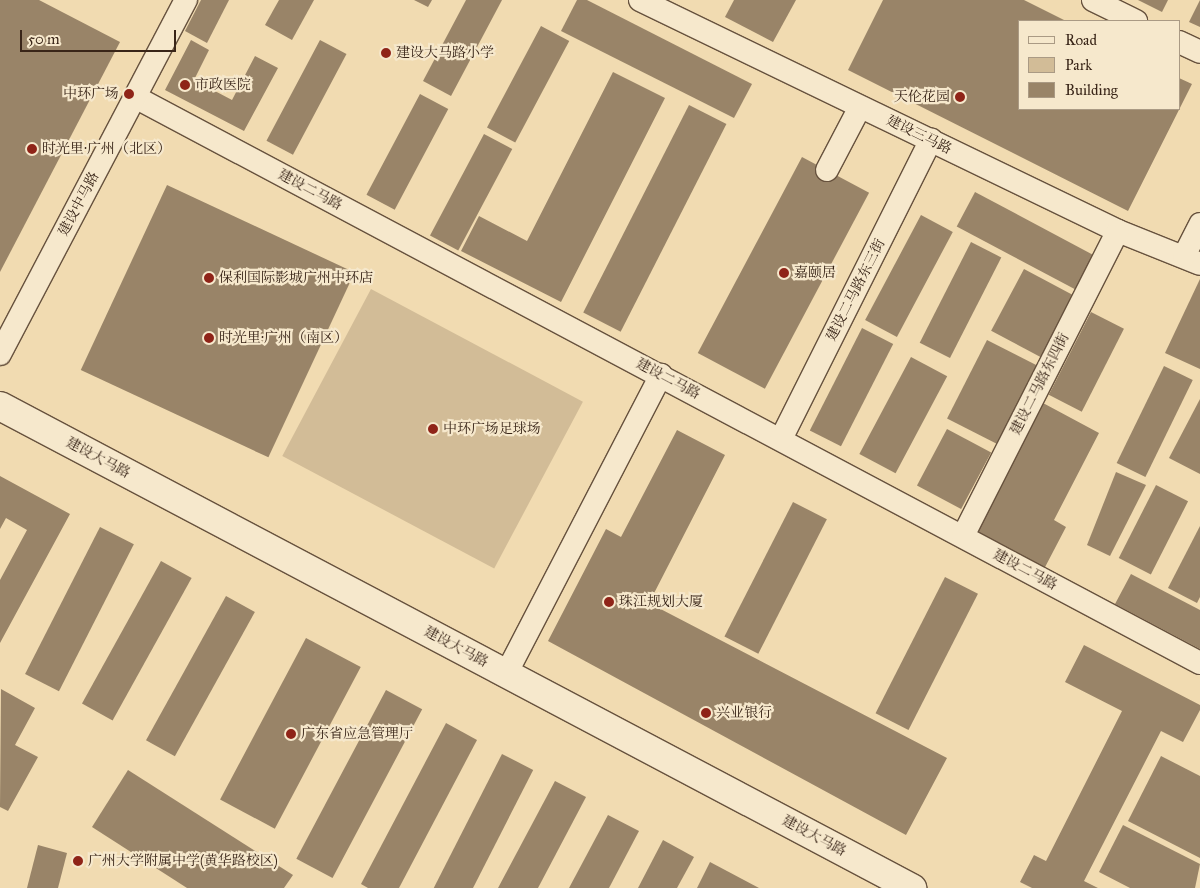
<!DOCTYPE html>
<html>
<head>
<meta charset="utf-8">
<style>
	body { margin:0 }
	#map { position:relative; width:1200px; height:888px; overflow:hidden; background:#f1dbb1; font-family:"IM FELL Great Primer","Noto Serif SC",serif }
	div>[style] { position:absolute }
	.green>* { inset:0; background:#d2bc97; transform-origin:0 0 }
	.building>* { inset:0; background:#998468; transform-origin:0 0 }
	.roads { filter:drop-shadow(1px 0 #67523e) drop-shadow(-1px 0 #67523e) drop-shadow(0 1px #67523e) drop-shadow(0 -1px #67523e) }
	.minor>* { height:22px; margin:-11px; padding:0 11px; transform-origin:11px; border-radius:11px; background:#f6e8cc }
	.tertiary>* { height:28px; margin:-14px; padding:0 14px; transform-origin:14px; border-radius:14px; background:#f6e8cc }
	.dots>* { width:14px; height:14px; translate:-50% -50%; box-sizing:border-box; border:2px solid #f6e8cc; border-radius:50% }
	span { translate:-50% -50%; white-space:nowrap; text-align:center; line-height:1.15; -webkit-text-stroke:4.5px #f6e8cc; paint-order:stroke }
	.poi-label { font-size:14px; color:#392518 }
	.left { translate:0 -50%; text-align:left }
	.right { translate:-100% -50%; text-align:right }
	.street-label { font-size:14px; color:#392518 }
	.legend { position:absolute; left:1018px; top:20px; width:162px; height:90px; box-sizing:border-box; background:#f6e8cc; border:1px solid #aa9a84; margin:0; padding:6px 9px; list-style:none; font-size:15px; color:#392518 }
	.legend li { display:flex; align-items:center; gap:10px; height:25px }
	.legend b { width:25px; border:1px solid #aa9a84 }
	.scale { position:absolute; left:20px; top:30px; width:156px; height:22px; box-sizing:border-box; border:2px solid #392518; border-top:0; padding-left:6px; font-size:15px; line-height:18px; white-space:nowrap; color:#392518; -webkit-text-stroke:4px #f6e8cc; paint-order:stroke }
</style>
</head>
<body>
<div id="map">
	<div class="green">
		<div style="left:371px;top:289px;width:240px;height:189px;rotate:28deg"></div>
	</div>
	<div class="building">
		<div style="clip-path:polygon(0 0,39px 0,120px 42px,0 272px)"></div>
		<div style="clip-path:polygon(201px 0,229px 0,207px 43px,185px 31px)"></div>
		<div style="clip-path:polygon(279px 0,314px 0,292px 40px,265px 25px)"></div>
		<div style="clip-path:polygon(414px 0,432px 0,428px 7px)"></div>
		<div style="clip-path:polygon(466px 0,502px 0,451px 96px,423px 81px)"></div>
		<div style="clip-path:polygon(577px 0,587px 0,752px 84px,734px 118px,561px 31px)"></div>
		<div style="clip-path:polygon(734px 0,796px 0,773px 42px,725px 17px)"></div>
		<div style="clip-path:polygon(883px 0,1024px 0,1066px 21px,1019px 21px,1019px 109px,1179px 109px,1179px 78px,1192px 84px,1128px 211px,848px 70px)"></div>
		<div style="clip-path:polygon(1138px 0,1168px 0,1162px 12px)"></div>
		<div style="clip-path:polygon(1200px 0,1200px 27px,1189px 22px)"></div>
		<div style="left:541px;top:26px;width:32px;height:115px;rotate:28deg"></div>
		<div style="clip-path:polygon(191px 40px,209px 50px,194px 80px,232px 100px,255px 56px,278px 68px,244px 131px,165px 90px)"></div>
		<div style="left:320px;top:40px;width:30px;height:114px;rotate:28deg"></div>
		<div style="clip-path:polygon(613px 72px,665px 98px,561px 302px,461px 251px,479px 216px,527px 241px)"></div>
		<div style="left:420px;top:94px;width:32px;height:114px;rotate:28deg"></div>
		<div style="left:689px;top:105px;width:42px;height:233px;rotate:27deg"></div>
		<div style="left:484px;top:134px;width:32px;height:115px;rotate:28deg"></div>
		<div style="left:802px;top:157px;width:76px;height:222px;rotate:28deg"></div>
		<div style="left:167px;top:185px;width:207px;height:204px;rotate:25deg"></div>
		<div style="left:975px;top:192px;width:134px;height:39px;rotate:28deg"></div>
		<div style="left:921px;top:215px;width:36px;height:119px;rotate:28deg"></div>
		<div style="left:971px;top:242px;width:34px;height:113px;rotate:27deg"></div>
		<div style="left:1024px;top:269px;width:58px;height:70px;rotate:28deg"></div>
		<div style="clip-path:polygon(1200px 279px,1200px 369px,1165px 353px)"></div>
		<div style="left:1091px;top:312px;width:37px;height:93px;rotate:27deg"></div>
		<div style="left:862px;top:328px;width:35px;height:115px;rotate:27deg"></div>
		<div style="left:987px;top:340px;width:59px;height:88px;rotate:27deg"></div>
		<div style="left:911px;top:357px;width:41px;height:110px;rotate:28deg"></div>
		<div style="left:1164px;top:366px;width:32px;height:108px;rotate:26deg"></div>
		<div style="clip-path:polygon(1200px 399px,1200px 474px,1169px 458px)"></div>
		<div style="clip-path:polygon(1043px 403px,1099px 433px,1054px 520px,1066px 527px,1043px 571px,974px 535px)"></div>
		<div style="left:947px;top:429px;width:50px;height:64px;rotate:28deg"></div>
		<div style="clip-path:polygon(677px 430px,725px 455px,649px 603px,947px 758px,906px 835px,548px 641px,606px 529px,621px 537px)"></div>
		<div style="clip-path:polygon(1116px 472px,1146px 485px,1110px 556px,1087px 545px)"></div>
		<div style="clip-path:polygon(0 476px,70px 514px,0 643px,0 580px,27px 530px,6px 518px,0 529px)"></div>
		<div style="left:1156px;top:485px;width:36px;height:82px;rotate:27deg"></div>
		<div style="left:793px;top:502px;width:38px;height:151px;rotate:27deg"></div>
		<div style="clip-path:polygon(1200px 526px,1200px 597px,1197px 603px,1168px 588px)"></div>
		<div style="left:100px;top:527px;width:38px;height:165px;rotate:27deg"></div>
		<div style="left:161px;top:561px;width:35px;height:163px;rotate:29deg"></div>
		<div style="clip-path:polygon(1131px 574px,1200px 610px,1200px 649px,1115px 604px)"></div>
		<div style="left:945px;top:577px;width:37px;height:153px;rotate:27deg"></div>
		<div style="left:226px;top:596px;width:33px;height:165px;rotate:29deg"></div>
		<div style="left:306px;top:638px;width:62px;height:183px;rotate:28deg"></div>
		<div style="clip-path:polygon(1084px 645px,1200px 705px,1200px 710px,1183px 742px,1161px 731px,1084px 881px,1098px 888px,1032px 888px,1020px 882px,1034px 855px,1046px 861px,1122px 711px,1065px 682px)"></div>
		<div style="clip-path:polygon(1px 689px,35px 708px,15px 745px,38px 757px,8px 811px,0 807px)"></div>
		<div style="left:386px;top:690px;width:41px;height:191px;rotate:28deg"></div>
		<div style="clip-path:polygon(446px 723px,477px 740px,399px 888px,368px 888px,361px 884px)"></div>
		<div style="left:502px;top:754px;width:35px;height:152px;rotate:27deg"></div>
		<div style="clip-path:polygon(1161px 756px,1200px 776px,1200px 858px,1128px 821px)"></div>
		<div style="clip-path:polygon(128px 770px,293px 875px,284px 888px,187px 888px,92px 827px)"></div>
		<div style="clip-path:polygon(555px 781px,586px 797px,538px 888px,498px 888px)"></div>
		<div style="clip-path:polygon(608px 815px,639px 831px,609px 888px,569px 888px)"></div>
		<div style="clip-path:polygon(1123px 825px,1200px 864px,1195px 888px,1130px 888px,1099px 872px)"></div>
		<div style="clip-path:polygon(663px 840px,694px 857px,677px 888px,638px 888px)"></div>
		<div style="clip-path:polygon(38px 845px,67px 853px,58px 888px,27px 888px)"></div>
		<div style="clip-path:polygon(710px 862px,759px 888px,697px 888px)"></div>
	</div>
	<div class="roads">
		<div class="minor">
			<div style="left:640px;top:0;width:531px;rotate:25.79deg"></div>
			<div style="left:1118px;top:231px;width:88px;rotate:21.9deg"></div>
			<div style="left:1093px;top:0;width:48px;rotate:26deg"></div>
			<div style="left:1179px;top:42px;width:23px;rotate:25deg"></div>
			<div style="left:135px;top:97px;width:1206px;rotate:27.99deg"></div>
			<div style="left:827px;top:170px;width:71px;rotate:-62.4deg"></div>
			<div style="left:1184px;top:256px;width:36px;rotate:-63deg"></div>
			<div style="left:0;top:354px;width:400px;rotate:-62.3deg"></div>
			<div style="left:781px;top:439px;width:335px;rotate:-63.4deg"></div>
			<div style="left:963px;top:536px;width:342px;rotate:-63.1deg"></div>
			<div style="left:506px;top:674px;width:337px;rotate:-62.6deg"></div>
		</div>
		<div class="tertiary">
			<div style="left:0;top:406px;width:1032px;rotate:27.86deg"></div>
		</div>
	</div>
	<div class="dots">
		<div style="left:386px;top:53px;background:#8f2418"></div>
		<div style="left:185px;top:85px;background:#8f2418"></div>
		<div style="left:129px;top:94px;background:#8f2418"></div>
		<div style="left:960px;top:97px;background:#8f2418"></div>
		<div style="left:32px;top:149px;background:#8f2418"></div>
		<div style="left:784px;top:273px;background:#8f2418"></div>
		<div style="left:209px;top:278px;background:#8f2418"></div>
		<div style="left:209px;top:338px;background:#8f2418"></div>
		<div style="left:433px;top:429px;background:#8f2418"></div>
		<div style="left:609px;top:602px;background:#8f2418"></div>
		<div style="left:706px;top:713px;background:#8f2418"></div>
		<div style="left:291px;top:734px;background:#8f2418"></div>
		<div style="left:78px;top:861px;background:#8f2418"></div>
	</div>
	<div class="poi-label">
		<span class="left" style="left:396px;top:53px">建设大马路小学</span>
		<span class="left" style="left:195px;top:85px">市政医院</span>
		<span class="right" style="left:119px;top:94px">中环广场</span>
		<span class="right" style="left:950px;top:97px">天伦花园</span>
		<span class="left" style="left:42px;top:149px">时光里·广州（北区）</span>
		<span class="left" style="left:794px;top:273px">嘉颐居</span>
		<span class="left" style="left:219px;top:278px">保利国际影城广州中环店</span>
		<span class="left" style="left:219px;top:338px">时光里·广州（南区）</span>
		<span class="left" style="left:443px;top:429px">中环广场足球场</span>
		<span class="left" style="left:619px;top:602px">珠江规划大厦</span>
		<span class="left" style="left:716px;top:713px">兴业银行</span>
		<span class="left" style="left:301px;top:734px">广东省应急管理厅</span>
		<span class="left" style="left:88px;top:861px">广州大学附属中学(黄华路校区)</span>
	</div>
	<div class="street-label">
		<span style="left:919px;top:135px;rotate:26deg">建设三马路</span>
		<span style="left:310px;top:190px;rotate:28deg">建设二马路</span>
		<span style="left:79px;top:204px;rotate:-62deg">建设中马路</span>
		<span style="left:856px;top:290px;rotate:-63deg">建设二马路东三街</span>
		<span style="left:668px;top:379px;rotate:28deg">建设二马路</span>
		<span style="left:1040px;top:384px;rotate:-63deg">建设二马路东四街</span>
		<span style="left:98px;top:458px;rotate:28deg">建设大马路</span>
		<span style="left:1025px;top:570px;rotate:28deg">建设二马路</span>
		<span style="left:456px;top:647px;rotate:28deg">建设大马路</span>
		<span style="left:814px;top:836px;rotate:28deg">建设大马路</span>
	</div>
	<ul class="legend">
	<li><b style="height:6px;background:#f6e8cc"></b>Road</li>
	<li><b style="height:14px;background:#d2bc97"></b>Park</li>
	<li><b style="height:14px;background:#998468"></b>Building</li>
	</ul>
	<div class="scale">50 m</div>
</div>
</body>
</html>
